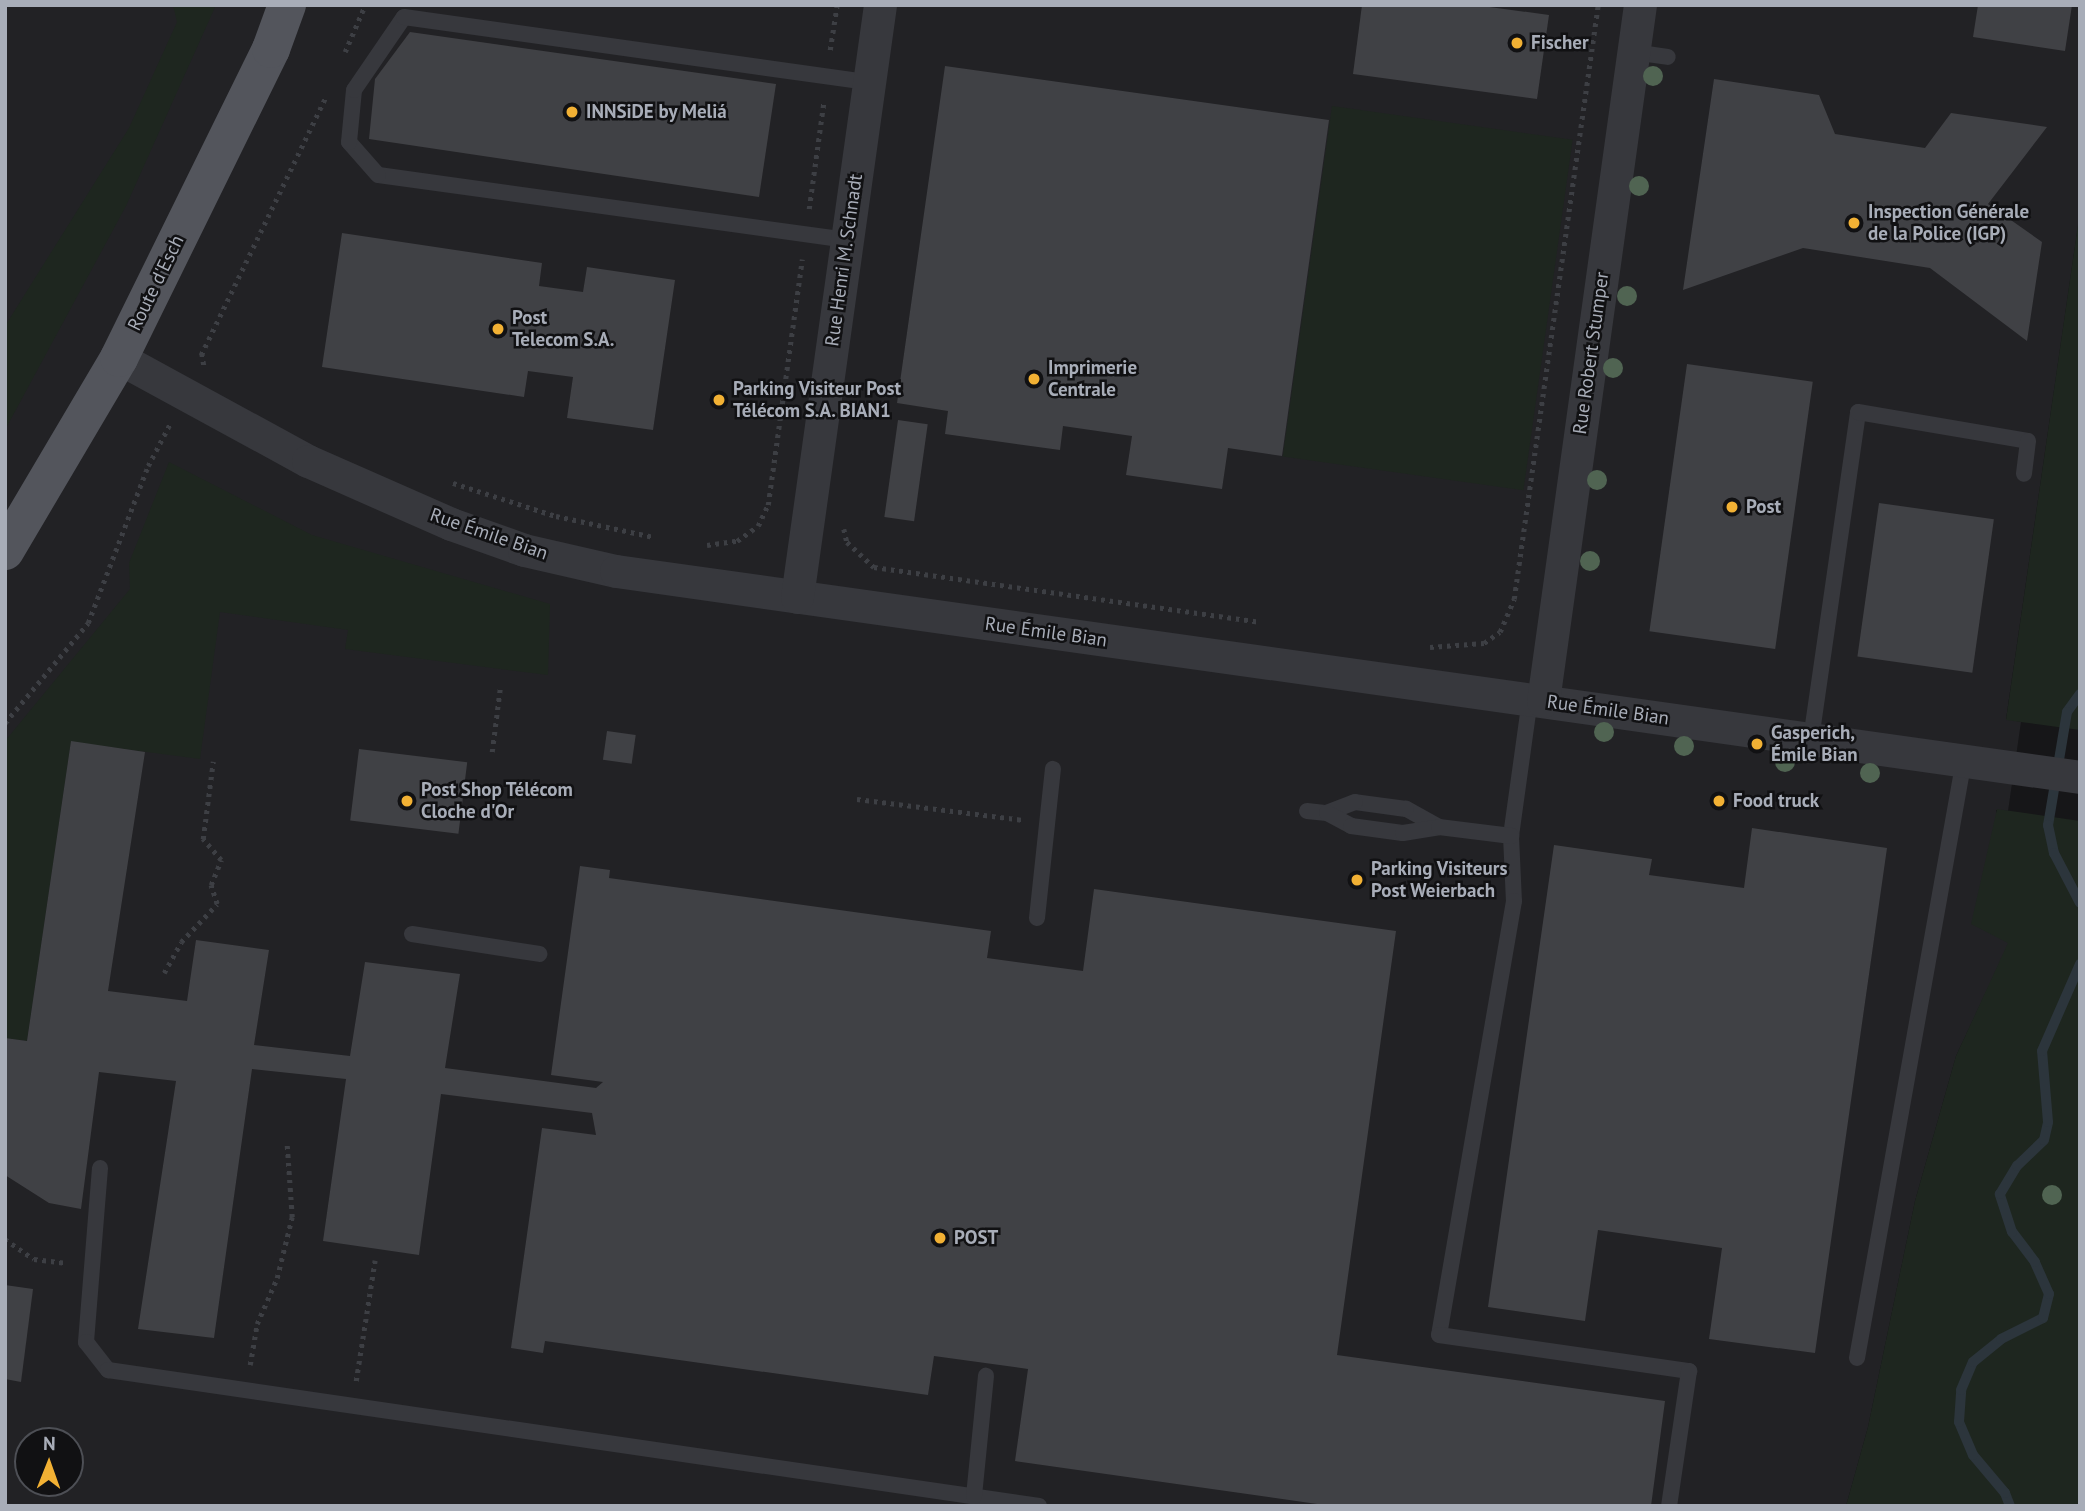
<!DOCTYPE html>
<html>
<head>
<meta charset="utf-8">
<style>
	body { margin:0 }
	#map { position:relative; width:2085px; height:1511px; overflow:hidden; background:#161618; font-family:"PT Sans",sans-serif }
	div>[style] { position:absolute }
	.built>* { inset:0; background:#222225 }
	.green>* { inset:0; background:#1e261f; transform-origin:0 0 }
	.stream>* { height:10px; margin:-5px; padding:0 5px; transform-origin:5px; border-radius:5px; background:#2c353c }
	.building>* { inset:0; background:#404145; transform-origin:0 0 }
	.path>* { height:4.5px; margin-top:-2.25px; transform-origin:0; background:repeating-linear-gradient(90deg,#3d3f44 0 3.5px,transparent 0 8.5px) }
	.lane>* { height:16px; margin:-8px; padding:0 8px; transform-origin:8px; border-radius:8px; background:#37383d }
	.street>* { height:33px; margin:-16.5px; padding:0 16.5px; transform-origin:16.5px; border-radius:16.5px; background:#37383d }
	.primary>* { height:38px; margin:-19px; padding:0 19px; transform-origin:19px; border-radius:19px; background:#53555c }
	.trees>* { width:20px; height:20px; margin:-10px; border-radius:50%; background:#506452 }
	.dots>* { width:19px; height:19px; translate:-50% -50%; box-sizing:border-box; border:4px solid #111113; border-radius:50% }
	span { translate:-50% -50%; white-space:nowrap; text-align:center; line-height:1.15; -webkit-text-stroke:5px #111113; paint-order:stroke }
	.poi-label { font-size:19px; color:#a8adb8; font-weight:700 }
	.left { translate:0 -50%; text-align:left }
	.street-label { font-size:19px; color:#a8adb8 }
	.frame { position:absolute; inset:0; border:7px solid #a8adb8; pointer-events:none }
	.north { position:absolute; left:14px; top:1427px; width:70px; height:70px; box-sizing:border-box; background:#111113; border:2px solid #4d4f55; border-radius:50%; rotate:1deg; font-size:19px; font-weight:700; line-height:28px; text-align:center; color:#a8adb8 }
	.north::after { content:''; display:block; margin:auto; width:24px; height:32px; background:#f2b134; clip-path:polygon(50% 0,100% 100%,50% 72%,0 100%) }
</style>
</head>
<body>
<div id="map">
	<div class="built">
		<div style="clip-path:polygon(evenodd,5px 5px,2080px 5px,2080px 212px,2006px 719px,2021px 722px,2008px 811px,1996px 810px,2009px 943px,1956px 1056px,1915px 1201px,1868px 1427px,1846px 1506px,5px 1506px,5px 5px,28px 1441px,70px 1441px,70px 1483px,28px 1483px,28px 1441px)"></div>
	</div>
	<div class="green">
		<div style="clip-path:polygon(173px 5px,216px 5px,126px 206px,5px 430px,5px 326px,129px 128px,177px 22px)"></div>
		<div style="left:1332px;top:106px;width:243px;height:354px;rotate:8deg"></div>
		<div style="clip-path:polygon(2080px 211px,2080px 730px,2006px 720px)"></div>
		<div style="clip-path:polygon(169px 462px,312px 535px,550px 604px,548px 675px,345px 649px,348px 630px,220px 612px,200px 759px,71px 742px,27px 1041px,5px 1038px,5px 741px,130px 589px,129px 563px)"></div>
		<div style="clip-path:polygon(1997px 809px,2080px 821px,2080px 1506px,1846px 1506px,1868px 1427px,1915px 1201px,1956px 1056px,2008px 943px,1971px 924px)"></div>
	</div>
	<div class="stream">
		<div style="left:2080px;top:694px;width:22px;rotate:126deg"></div>
		<div style="left:2067px;top:712px;width:115px;rotate:99.5deg"></div>
		<div style="left:2048px;top:825px;width:29px;rotate:78deg"></div>
		<div style="left:2054px;top:853px;width:56px;rotate:62.5deg"></div>
		<div style="left:2010px;top:1506px;width:14px;rotate:-111deg"></div>
		<div style="left:2005px;top:1493px;width:50px;rotate:-130.1deg"></div>
		<div style="left:1973px;top:1455px;width:36px;rotate:-113deg"></div>
		<div style="left:1959px;top:1422px;width:32px;rotate:-86deg"></div>
		<div style="left:1961px;top:1390px;width:30px;rotate:-67deg"></div>
		<div style="left:1973px;top:1362px;width:36px;rotate:-39deg"></div>
		<div style="left:2001px;top:1339px;width:47px;rotate:-26.6deg"></div>
		<div style="left:2043px;top:1318px;width:25px;rotate:-76deg"></div>
		<div style="left:2049px;top:1294px;width:35px;rotate:-114deg"></div>
		<div style="left:2035px;top:1262px;width:38px;rotate:-127deg"></div>
		<div style="left:2012px;top:1232px;width:40px;rotate:-108deg"></div>
		<div style="left:2000px;top:1194px;width:33px;rotate:-59deg"></div>
		<div style="left:2017px;top:1166px;width:37px;rotate:-44deg"></div>
		<div style="left:2044px;top:1140px;width:18px;rotate:-77deg"></div>
		<div style="left:2048px;top:1122px;width:71px;rotate:-94.8deg"></div>
		<div style="left:2042px;top:1051px;width:95px;rotate:-66.4deg"></div>
	</div>
	<div class="building">
		<div style="clip-path:polygon(1362px 5px,1475px 5px,1549px 15px,1537px 99px,1353px 74px)"></div>
		<div style="clip-path:polygon(1978px 5px,2072px 5px,2065px 51px,1973px 37px)"></div>
		<div style="clip-path:polygon(410px 32px,776px 84px,759px 197px,369px 139px,375px 79px)"></div>
		<div style="clip-path:polygon(945px 66px,1329px 120px,1282px 456px,1228px 448px,1222px 489px,1126px 475px,1132px 436px,1063px 426px,1060px 450px,945px 434px,948px 411px,897px 403px)"></div>
		<div style="clip-path:polygon(1714px 79px,1819px 95px,1835px 134px,1925px 148px,1951px 113px,2047px 127px,1988px 204px,2042px 242px,2027px 341px,1930px 268px,1803px 248px,1683px 290px)"></div>
		<div style="clip-path:polygon(342px 233px,542px 263px,539px 286px,583px 292px,587px 267px,675px 280px,653px 430px,567px 418px,573px 377px,528px 371px,524px 397px,322px 367px)"></div>
		<div style="left:1687px;top:364px;width:127px;height:270px;rotate:8deg"></div>
		<div style="left:898px;top:420px;width:30px;height:98px;rotate:8deg"></div>
		<div style="left:1879px;top:503px;width:116px;height:155px;rotate:8deg"></div>
		<div style="left:607px;top:731px;width:29px;height:29px;rotate:8deg"></div>
		<div style="clip-path:polygon(71px 741px,145px 752px,108px 991px,187px 1001px,196px 940px,269px 950px,254px 1045px,350px 1056px,365px 962px,460px 974px,445px 1068px,596px 1088px,603px 1082px,551px 1075px,580px 866px,610px 870px,609px 878px,991px 931px,987px 958px,1083px 971px,1094px 889px,1396px 931px,1337px 1355px,1665px 1401px,1651px 1506px,1331px 1506px,1015px 1461px,1028px 1369px,934px 1356px,928px 1395px,545px 1341px,543px 1353px,511px 1348px,542px 1128px,596px 1135px,592px 1113px,441px 1094px,419px 1255px,323px 1241px,346px 1079px,252px 1069px,214px 1338px,138px 1329px,176px 1081px,99px 1072px,81px 1209px,49px 1203px,5px 1175px,5px 1038px,27px 1041px)"></div>
		<div style="left:359px;top:749px;width:109px;height:72px;rotate:7deg"></div>
		<div style="clip-path:polygon(1752px 828px,1887px 848px,1815px 1353px,1709px 1339px,1722px 1248px,1598px 1230px,1585px 1321px,1488px 1307px,1554px 845px,1652px 859px,1649px 875px,1744px 888px)"></div>
		<div style="clip-path:polygon(5px 1285px,33px 1289px,21px 1382px,5px 1379px)"></div>
	</div>
	<div class="path">
		<div style="left:830px;top:50px;width:46px;rotate:-81.2deg"></div>
		<div style="left:345px;top:52px;width:51px;rotate:-66.9deg"></div>
		<div style="left:809px;top:209px;width:110px;rotate:-82.2deg"></div>
		<div style="left:202px;top:353px;width:13px;rotate:81deg"></div>
		<div style="left:201px;top:355px;width:285px;rotate:-64.2deg"></div>
		<div style="left:453px;top:483px;width:108px;rotate:17.8deg"></div>
		<div style="left:556px;top:516px;width:100px;rotate:12.1deg"></div>
		<div style="left:844px;top:529px;width:13px;rotate:77deg"></div>
		<div style="left:847px;top:542px;width:37px;rotate:43deg"></div>
		<div style="left:874px;top:567px;width:389px;rotate:8.1deg"></div>
		<div style="left:707px;top:545px;width:30px;rotate:-8deg"></div>
		<div style="left:737px;top:541px;width:26px;rotate:-36deg"></div>
		<div style="left:758px;top:526px;width:23px;rotate:-65deg"></div>
		<div style="left:768px;top:505px;width:248px;rotate:-82.1deg"></div>
		<div style="left:1430px;top:647px;width:54px;rotate:-4.2deg"></div>
		<div style="left:1484px;top:643px;width:19px;rotate:-35deg"></div>
		<div style="left:1500px;top:632px;width:36px;rotate:-67deg"></div>
		<div style="left:1514px;top:599px;width:600px;rotate:-81.95deg"></div>
		<div style="left:5px;top:723px;width:130px;rotate:-50.3deg"></div>
		<div style="left:88px;top:623px;width:168px;rotate:-69.1deg"></div>
		<div style="left:148px;top:466px;width:47px;rotate:-62.4deg"></div>
		<div style="left:492px;top:752px;width:64px;rotate:-82.8deg"></div>
		<div style="left:857px;top:799px;width:167px;rotate:7.2deg"></div>
		<div style="left:164px;top:973px;width:35px;rotate:-61deg"></div>
		<div style="left:181px;top:942px;width:52px;rotate:-46.5deg"></div>
		<div style="left:217px;top:904px;width:20px;rotate:-108deg"></div>
		<div style="left:211px;top:885px;width:27px;rotate:-68deg"></div>
		<div style="left:221px;top:860px;width:28px;rotate:-131deg"></div>
		<div style="left:203px;top:839px;width:78px;rotate:-82.6deg"></div>
		<div style="left:5px;top:1239px;width:35px;rotate:35deg"></div>
		<div style="left:34px;top:1259px;width:33px;rotate:7deg"></div>
		<div style="left:250px;top:1365px;width:42px;rotate:-80.3deg"></div>
		<div style="left:257px;top:1324px;width:50px;rotate:-66.5deg"></div>
		<div style="left:277px;top:1278px;width:63px;rotate:-76.2deg"></div>
		<div style="left:292px;top:1217px;width:72px;rotate:-94deg"></div>
		<div style="left:356px;top:1381px;width:122px;rotate:-81.1deg"></div>
	</div>
	<div class="lane">
		<div style="left:1633px;top:52px;width:35px;rotate:8deg"></div>
		<div style="left:847px;top:240px;width:473px;rotate:-172.1deg"></div>
		<div style="left:378px;top:175px;width:44px;rotate:-131.3deg"></div>
		<div style="left:349px;top:142px;width:52px;rotate:-84.5deg"></div>
		<div style="left:354px;top:90px;width:88px;rotate:-55.6deg"></div>
		<div style="left:404px;top:17px;width:470px;rotate:8deg"></div>
		<div style="left:1530px;top:699px;width:138px;rotate:97.9deg"></div>
		<div style="left:1511px;top:836px;width:65px;rotate:87.4deg"></div>
		<div style="left:1514px;top:901px;width:440px;rotate:99.8deg"></div>
		<div style="left:1439px;top:1335px;width:253px;rotate:8.2deg"></div>
		<div style="left:1689px;top:1371px;width:136px;rotate:98.4deg"></div>
		<div style="left:1811px;top:739px;width:330px;rotate:-81.8deg"></div>
		<div style="left:1858px;top:412px;width:172px;rotate:9.7deg"></div>
		<div style="left:2028px;top:441px;width:33px;rotate:97deg"></div>
		<div style="left:1307px;top:811px;width:20px;rotate:6deg"></div>
		<div style="left:1439px;top:827px;width:38px;rotate:-151deg"></div>
		<div style="left:1406px;top:809px;width:51px;rotate:-172.2deg"></div>
		<div style="left:1355px;top:802px;width:30px;rotate:159deg"></div>
		<div style="left:1327px;top:813px;width:27px;rotate:28deg"></div>
		<div style="left:1351px;top:826px;width:52px;rotate:7.7deg"></div>
		<div style="left:1403px;top:833px;width:36px;rotate:-9deg"></div>
		<div style="left:1439px;top:827px;width:73px;rotate:7.1deg"></div>
		<div style="left:1037px;top:918px;width:150px;rotate:-83.9deg"></div>
		<div style="left:412px;top:934px;width:129px;rotate:8.9deg"></div>
		<div style="left:100px;top:1168px;width:175px;rotate:94.6deg"></div>
		<div style="left:86px;top:1342px;width:36px;rotate:52deg"></div>
		<div style="left:108px;top:1370px;width:941px;rotate:8.31deg"></div>
		<div style="left:1857px;top:1358px;width:607px;rotate:-79.86deg"></div>
		<div style="left:974px;top:1496px;width:121px;rotate:-84.3deg"></div>
	</div>
	<div class="street">
		<div style="left:119px;top:358px;width:215px;rotate:28.6deg"></div>
		<div style="left:308px;top:461px;width:156px;rotate:23.8deg"></div>
		<div style="left:451px;top:524px;width:77px;rotate:19.6deg"></div>
		<div style="left:524px;top:550px;width:94px;rotate:12.9deg"></div>
		<div style="left:616px;top:571px;width:1478px;rotate:8.01deg"></div>
		<div style="left:797px;top:597px;width:598px;rotate:-82.02deg"></div>
		<div style="left:1543px;top:701px;width:703px;rotate:-82.07deg"></div>
	</div>
	<div class="primary">
		<div style="left:5px;top:551px;width:224px;rotate:-59.4deg"></div>
		<div style="left:119px;top:358px;width:344px;rotate:-63.8deg"></div>
		<div style="left:271px;top:49px;width:47px;rotate:-70deg"></div>
	</div>
	<div class="trees">
		<div style="left:1653px;top:76px"></div>
		<div style="left:1639px;top:186px"></div>
		<div style="left:1627px;top:296px"></div>
		<div style="left:1613px;top:368px"></div>
		<div style="left:1597px;top:480px"></div>
		<div style="left:1590px;top:561px"></div>
		<div style="left:1604px;top:732px"></div>
		<div style="left:1684px;top:746px"></div>
		<div style="left:1785px;top:762px"></div>
		<div style="left:1870px;top:773px"></div>
		<div style="left:2052px;top:1195px"></div>
	</div>
	<div class="dots">
		<div style="left:1517px;top:43px;background:#f2b134"></div>
		<div style="left:572px;top:112px;background:#f2b134"></div>
		<div style="left:1854px;top:223px;background:#f2b134"></div>
		<div style="left:498px;top:329px;background:#f2b134"></div>
		<div style="left:1034px;top:379px;background:#f2b134"></div>
		<div style="left:719px;top:400px;background:#f2b134"></div>
		<div style="left:1732px;top:507px;background:#f2b134"></div>
		<div style="left:1757px;top:744px;background:#f2b134"></div>
		<div style="left:407px;top:801px;background:#f2b134"></div>
		<div style="left:1719px;top:801px;background:#f2b134"></div>
		<div style="left:1357px;top:880px;background:#f2b134"></div>
		<div style="left:940px;top:1238px;background:#f2b134"></div>
	</div>
	<div class="poi-label">
		<span class="left" style="left:1531px;top:43px">Fischer</span>
		<span class="left" style="left:586px;top:112px">INNSiDE by Meliá</span>
		<span class="left" style="left:1868px;top:223px">Inspection Générale<br>de la Police (IGP)</span>
		<span class="left" style="left:512px;top:329px">Post<br>Telecom S.A.</span>
		<span class="left" style="left:1048px;top:379px">Imprimerie<br>Centrale</span>
		<span class="left" style="left:733px;top:400px">Parking Visiteur Post<br>Télécom S.A. BIAN1</span>
		<span class="left" style="left:1746px;top:507px">Post</span>
		<span class="left" style="left:1771px;top:744px">Gasperich,<br>Émile Bian</span>
		<span class="left" style="left:421px;top:801px">Post Shop Télécom<br>Cloche d'Or</span>
		<span class="left" style="left:1733px;top:801px">Food truck</span>
		<span class="left" style="left:1371px;top:880px">Parking Visiteurs<br>Post Weierbach</span>
		<span class="left" style="left:954px;top:1238px">POST</span>
	</div>
	<div class="street-label">
		<span style="left:844px;top:260px;rotate:-82deg">Rue Henri M. Schnadt</span>
		<span style="left:156px;top:283px;rotate:-64deg">Route d'Esch</span>
		<span style="left:1591px;top:353px;rotate:-82deg">Rue Robert Stumper</span>
		<span style="left:489px;top:534px;rotate:19deg">Rue Émile Bian</span>
		<span style="left:1046px;top:632px;rotate:8deg">Rue Émile Bian</span>
		<span style="left:1608px;top:710px;rotate:8deg">Rue Émile Bian</span>
	</div>
	<div class="frame"></div>
	<div class="north">N</div>
</div>
</body>
</html>
